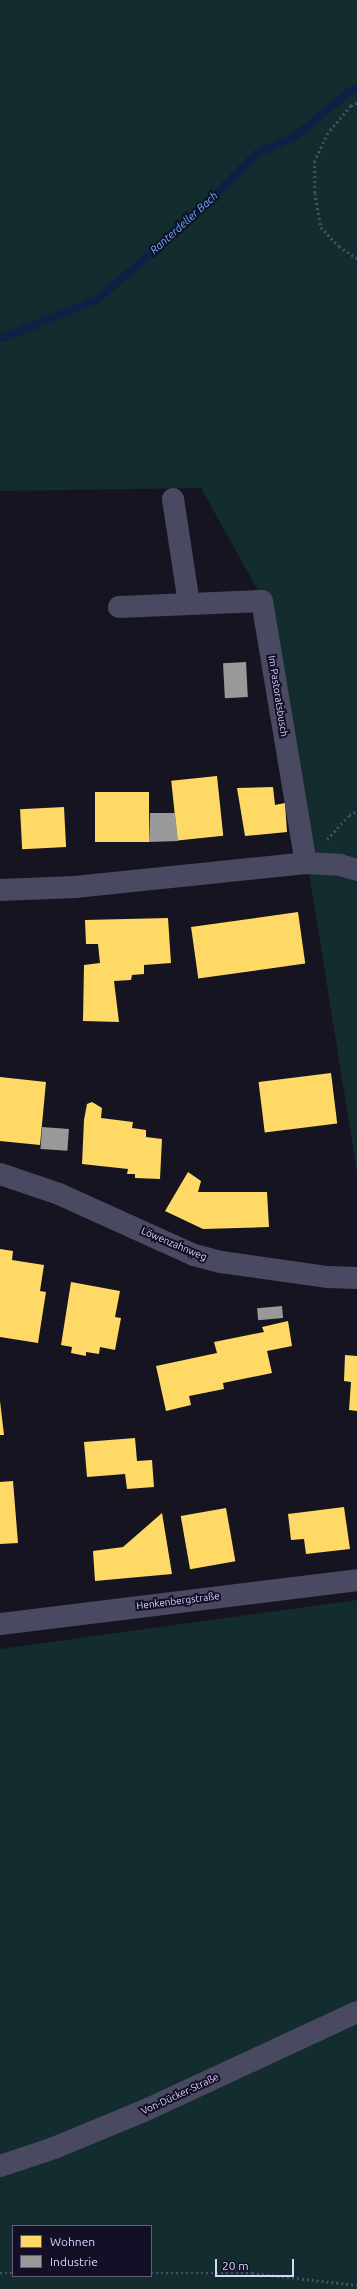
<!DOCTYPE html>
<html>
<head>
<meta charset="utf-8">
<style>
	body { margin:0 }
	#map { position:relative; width:357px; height:2289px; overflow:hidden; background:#161421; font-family:Ubuntu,sans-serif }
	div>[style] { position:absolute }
	.green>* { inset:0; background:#132c2d }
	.homes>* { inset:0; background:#ffd966; transform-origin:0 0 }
	.industry>* { inset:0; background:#999; transform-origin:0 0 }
	.stream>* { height:8px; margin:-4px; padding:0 4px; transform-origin:4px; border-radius:4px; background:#0d2144 }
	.path>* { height:2.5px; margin-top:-1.25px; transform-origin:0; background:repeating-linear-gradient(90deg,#44505f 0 2px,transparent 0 5px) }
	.minor>* { height:22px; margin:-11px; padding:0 11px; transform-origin:11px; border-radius:11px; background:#4a4962 }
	span { translate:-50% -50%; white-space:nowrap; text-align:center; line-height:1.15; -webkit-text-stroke:4px #130f26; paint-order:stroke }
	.street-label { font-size:10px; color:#d9d4ff }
	.water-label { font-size:11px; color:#62b6ff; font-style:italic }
	.legend { position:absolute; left:12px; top:2225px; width:140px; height:52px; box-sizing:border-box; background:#130f26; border:1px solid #625e7d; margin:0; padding:5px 7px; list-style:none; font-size:12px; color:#d9d4ff }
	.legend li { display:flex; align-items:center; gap:8px; height:20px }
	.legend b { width:20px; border:1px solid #625e7d }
	.scale { position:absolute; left:215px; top:2259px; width:79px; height:18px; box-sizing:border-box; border:2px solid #d9d4ff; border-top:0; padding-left:5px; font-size:12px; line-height:14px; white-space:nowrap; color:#d9d4ff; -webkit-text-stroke:3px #130f26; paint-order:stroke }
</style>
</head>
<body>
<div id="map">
	<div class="green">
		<div style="clip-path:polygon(0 0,357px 0,357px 1172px,266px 605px,201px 488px,0 491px)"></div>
		<div style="clip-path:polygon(evenodd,357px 1600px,357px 2289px,0 2289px,0 1649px,357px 1600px,13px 2226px,151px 2226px,151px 2276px,13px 2276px,13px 2226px)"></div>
	</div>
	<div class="homes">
		<div style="left:217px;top:776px;width:60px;height:46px;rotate:84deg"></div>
		<div style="clip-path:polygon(273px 787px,275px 805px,285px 803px,287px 832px,245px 836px,237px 788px)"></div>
		<div style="left:149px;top:792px;width:50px;height:54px;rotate:90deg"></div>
		<div style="left:64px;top:807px;width:40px;height:44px;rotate:87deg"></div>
		<div style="left:298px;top:912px;width:52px;height:108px;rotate:82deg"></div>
		<div style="clip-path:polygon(168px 918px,171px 963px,144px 965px,144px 974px,132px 975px,131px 980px,114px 981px,119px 1022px,83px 1021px,84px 965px,100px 963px,98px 944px,86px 944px,85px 920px)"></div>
		<div style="left:331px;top:1073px;width:51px;height:73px;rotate:83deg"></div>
		<div style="clip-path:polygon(0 1077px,46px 1082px,40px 1145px,0 1141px)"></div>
		<div style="clip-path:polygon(92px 1102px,102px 1108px,101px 1118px,133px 1122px,132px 1128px,146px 1130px,146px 1137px,162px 1139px,160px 1179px,135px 1178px,135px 1174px,127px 1174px,128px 1169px,82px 1164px,84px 1120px,87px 1104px)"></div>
		<div style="clip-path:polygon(188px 1172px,201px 1181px,198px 1192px,267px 1192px,269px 1227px,203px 1229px,165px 1211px)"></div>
		<div style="clip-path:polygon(0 1249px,13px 1251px,12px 1260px,44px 1265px,40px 1291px,46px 1292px,38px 1343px,0 1337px)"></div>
		<div style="clip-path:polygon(71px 1282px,120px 1291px,115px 1317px,121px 1318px,115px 1350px,100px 1347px,99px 1354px,86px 1352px,86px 1356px,71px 1353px,72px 1347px,61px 1345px)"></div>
		<div style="clip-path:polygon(288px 1321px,292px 1346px,267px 1351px,272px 1373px,223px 1383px,224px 1389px,189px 1396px,191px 1405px,166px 1411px,156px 1366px,217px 1353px,214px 1342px,264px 1332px,262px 1327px)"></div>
		<div style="clip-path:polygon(345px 1355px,357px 1356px,357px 1411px,349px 1410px,351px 1382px,344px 1381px)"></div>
		<div style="clip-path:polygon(0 1401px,4px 1435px,0 1435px)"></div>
		<div style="clip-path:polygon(135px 1438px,137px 1461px,152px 1460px,154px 1487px,127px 1489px,125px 1474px,87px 1477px,84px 1442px)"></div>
		<div style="clip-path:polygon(13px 1481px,18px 1543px,0 1544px,0 1482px)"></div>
		<div style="clip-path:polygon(344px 1507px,350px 1549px,306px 1554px,304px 1539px,291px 1540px,288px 1514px)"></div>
		<div style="left:226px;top:1508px;width:54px;height:46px;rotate:80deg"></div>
		<div style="clip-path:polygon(162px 1513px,172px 1574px,95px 1581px,93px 1551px,123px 1547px)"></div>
	</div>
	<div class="industry">
		<div style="left:246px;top:662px;width:35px;height:23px;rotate:87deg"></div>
		<div style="clip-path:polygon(150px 813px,175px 813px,178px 841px,149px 842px)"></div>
		<div style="left:42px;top:1127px;width:27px;height:22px;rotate:4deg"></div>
		<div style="left:282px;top:1306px;width:12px;height:25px;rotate:85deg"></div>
	</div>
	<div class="stream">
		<div style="left:0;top:339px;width:106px;rotate:-22.2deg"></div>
		<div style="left:98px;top:299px;width:121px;rotate:-40.7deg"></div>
		<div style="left:190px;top:220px;width:93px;rotate:-45deg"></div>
		<div style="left:256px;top:154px;width:44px;rotate:-24.2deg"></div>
		<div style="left:296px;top:136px;width:67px;rotate:-40.1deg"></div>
		<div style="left:347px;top:93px;width:11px;rotate:-27deg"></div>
	</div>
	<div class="path">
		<div style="left:357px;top:103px;width:7px;rotate:153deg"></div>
		<div style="left:351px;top:106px;width:35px;rotate:130deg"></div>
		<div style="left:328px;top:133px;width:31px;rotate:115deg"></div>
		<div style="left:315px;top:161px;width:32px;rotate:90deg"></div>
		<div style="left:315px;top:193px;width:35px;rotate:80deg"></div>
		<div style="left:321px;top:227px;width:26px;rotate:47deg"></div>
		<div style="left:339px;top:246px;width:22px;rotate:34deg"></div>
		<div style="left:327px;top:839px;width:33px;rotate:-47deg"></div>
		<div style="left:349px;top:815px;width:9px;rotate:-27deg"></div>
		<div style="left:0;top:2273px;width:13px"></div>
		<div style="left:151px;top:2273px;width:101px"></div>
		<div style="left:252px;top:2273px;width:106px;rotate:6.5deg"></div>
	</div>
	<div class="minor">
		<div style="left:173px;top:499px;width:105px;rotate:81.3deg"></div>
		<div style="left:119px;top:607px;width:143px;rotate:-2.4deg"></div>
		<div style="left:262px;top:601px;width:266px;rotate:80.5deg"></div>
		<div style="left:0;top:890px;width:75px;rotate:-2.3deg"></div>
		<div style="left:75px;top:887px;width:232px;rotate:-5.9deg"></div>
		<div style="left:306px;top:863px;width:34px;rotate:3deg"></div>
		<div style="left:340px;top:865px;width:18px;rotate:16deg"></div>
		<div style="left:0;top:1174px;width:62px;rotate:18.7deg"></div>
		<div style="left:59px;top:1194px;width:148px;rotate:24.3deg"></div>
		<div style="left:194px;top:1255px;width:28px;rotate:15deg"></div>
		<div style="left:221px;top:1262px;width:108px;rotate:8deg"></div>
		<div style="left:328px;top:1277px;width:29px;rotate:2deg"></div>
		<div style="left:0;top:1624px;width:360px;rotate:-7deg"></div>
		<div style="left:0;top:2166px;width:57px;rotate:-18.4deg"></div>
		<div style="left:54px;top:2148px;width:102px;rotate:-22.5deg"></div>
		<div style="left:148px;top:2109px;width:230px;rotate:-24.9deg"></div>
	</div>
	<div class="street-label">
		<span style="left:278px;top:696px;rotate:81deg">Im Pastoratsbusch</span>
		<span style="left:174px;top:1244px;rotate:23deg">Löwenzahnweg</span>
		<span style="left:178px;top:1601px;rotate:-7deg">Henkenbergstraße</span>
		<span style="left:180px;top:2094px;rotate:-25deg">Von-Dücker-Straße</span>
	</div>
	<div class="water-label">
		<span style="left:184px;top:223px;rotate:-42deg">Ranterdeller Bach</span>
	</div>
	<ul class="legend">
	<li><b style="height:11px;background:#ffd966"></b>Wohnen</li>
	<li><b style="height:11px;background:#999"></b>Industrie</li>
	</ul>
	<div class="scale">20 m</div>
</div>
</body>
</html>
